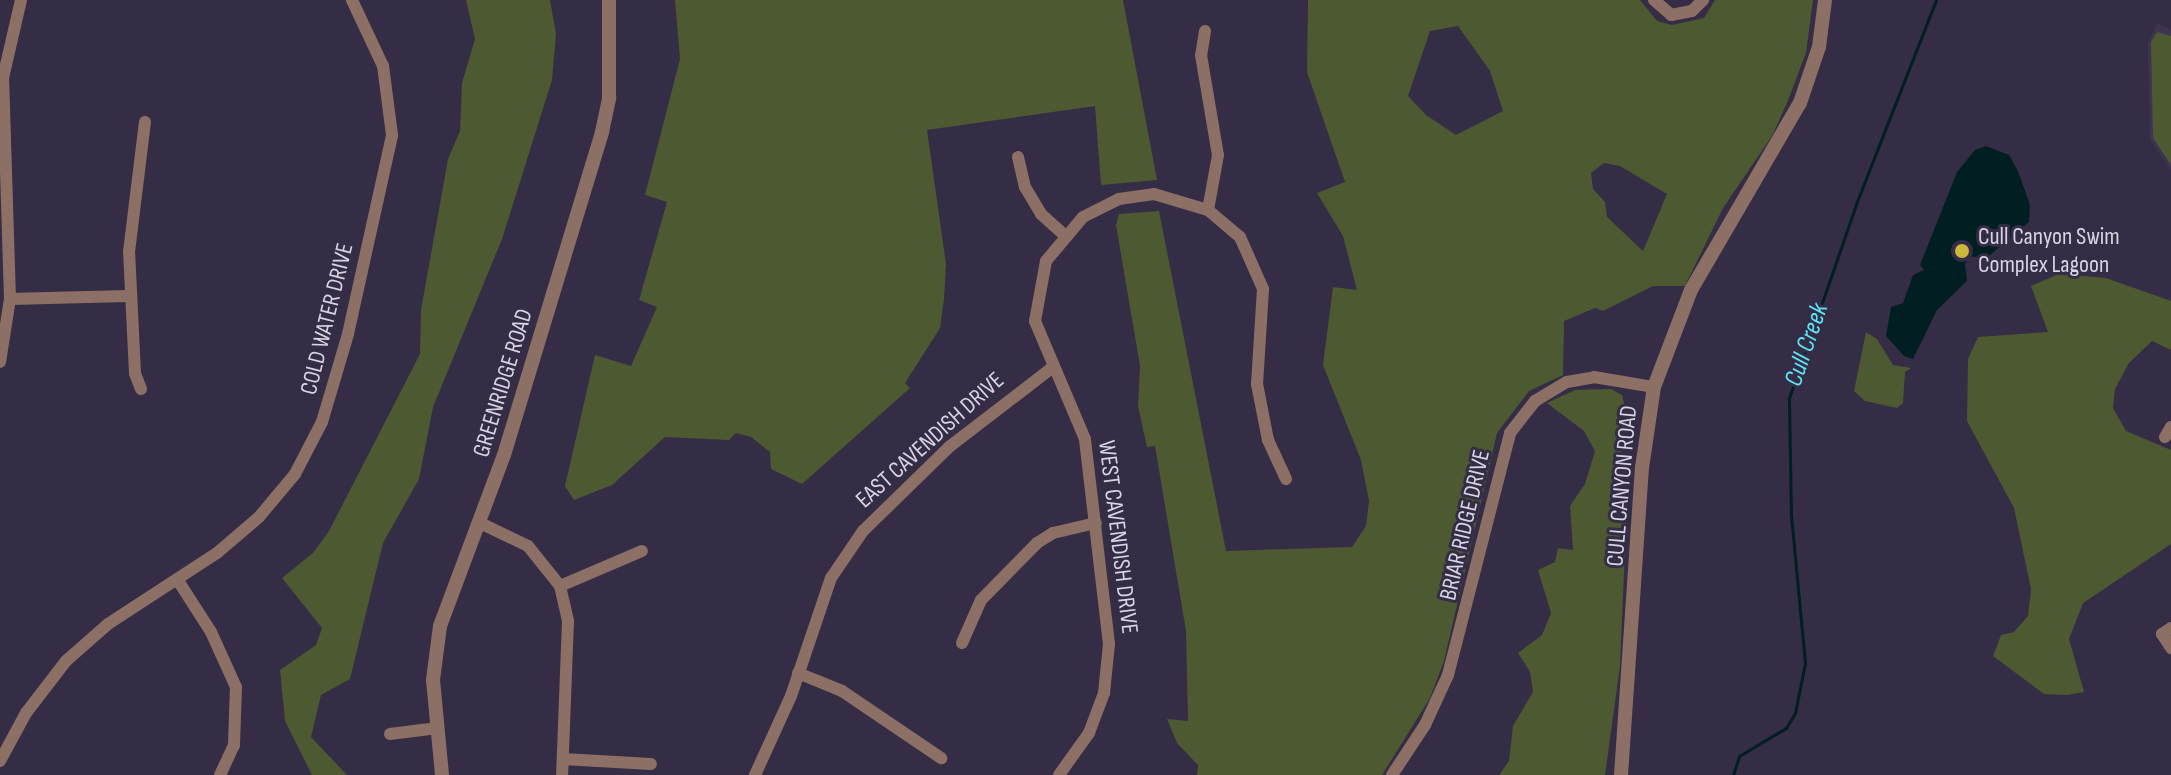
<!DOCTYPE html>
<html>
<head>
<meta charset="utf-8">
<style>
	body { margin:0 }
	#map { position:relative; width:2171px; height:775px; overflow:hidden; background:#352d45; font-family:"Sofia Sans Condensed",sans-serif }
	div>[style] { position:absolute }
	.built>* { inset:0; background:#3e3452 }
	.green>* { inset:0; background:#4c5931 }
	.water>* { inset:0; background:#011f23 }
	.stream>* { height:3px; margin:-1.5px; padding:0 1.5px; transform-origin:1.5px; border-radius:1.5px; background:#011f23 }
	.minor>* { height:12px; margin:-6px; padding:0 6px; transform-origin:6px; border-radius:6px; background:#8d7065 }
	.tertiary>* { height:14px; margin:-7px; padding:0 7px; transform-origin:7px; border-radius:7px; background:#8d7065 }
	.dots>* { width:22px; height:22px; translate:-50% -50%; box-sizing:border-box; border:4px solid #352d45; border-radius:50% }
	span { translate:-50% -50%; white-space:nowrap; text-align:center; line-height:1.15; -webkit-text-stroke:6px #352d45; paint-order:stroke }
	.poi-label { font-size:24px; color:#d8d4e3 }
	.left { translate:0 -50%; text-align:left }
	.street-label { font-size:24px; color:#d8d4e3 }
	.water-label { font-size:26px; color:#5ae5f7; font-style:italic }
</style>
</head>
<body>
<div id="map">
	<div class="built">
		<div style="clip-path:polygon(2158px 23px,2171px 30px,2171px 170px,2150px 140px,2148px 42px)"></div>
	</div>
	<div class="green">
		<div style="clip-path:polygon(466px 0,550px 0,556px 34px,552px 80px,502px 239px,433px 407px,419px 479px,383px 543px,350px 679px,321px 695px,311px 737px,347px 775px,312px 775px,285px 721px,280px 670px,316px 645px,322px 628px,282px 578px,313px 553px,329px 531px,420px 354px,421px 310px,448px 159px,460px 131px,462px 83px,475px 39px)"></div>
		<div style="clip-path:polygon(675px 0,1123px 0,1157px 180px,1101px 185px,1095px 106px,927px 130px,946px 264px,944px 299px,940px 328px,905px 383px,910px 388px,802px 484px,771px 469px,770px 452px,751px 437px,736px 433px,729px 440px,665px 437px,612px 485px,574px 500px,565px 486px,595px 355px,631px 366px,657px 307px,639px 300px,667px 202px,645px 195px,680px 59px)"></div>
		<div style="clip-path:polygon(evenodd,1308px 0,1640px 0,1657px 21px,1672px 25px,1704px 18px,1715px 0,1813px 0,1806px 53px,1787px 103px,1772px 136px,1723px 208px,1685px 286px,1653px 286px,1603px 311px,1595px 308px,1564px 321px,1563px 375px,1529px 391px,1497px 433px,1444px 661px,1430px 698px,1382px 775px,1197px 775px,1198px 765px,1177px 743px,1167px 719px,1188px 721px,1186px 631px,1155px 446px,1147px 447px,1138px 406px,1140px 366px,1116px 225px,1119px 214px,1159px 211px,1226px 551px,1352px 547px,1366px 526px,1369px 501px,1361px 460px,1323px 365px,1333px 287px,1357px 290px,1343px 236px,1317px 193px,1345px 182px,1307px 72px,1308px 0,1458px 26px,1490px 71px,1503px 111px,1456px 135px,1426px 115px,1408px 96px,1430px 31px,1458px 26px,1308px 0,1604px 163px,1620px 166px,1667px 194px,1643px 251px,1607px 217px,1605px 202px,1593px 189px,1591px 173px,1604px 163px)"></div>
		<div style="clip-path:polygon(2157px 32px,2171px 36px,2171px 165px,2153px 138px,2151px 42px)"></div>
		<div style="clip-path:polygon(2059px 274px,2106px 278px,2171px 301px,2171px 350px,2152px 341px,2129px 363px,2115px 389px,2113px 408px,2126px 431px,2171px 450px,2171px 544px,2083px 603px,2069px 639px,2084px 692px,2067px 695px,2044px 694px,1993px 656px,2001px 635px,2014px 632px,2028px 616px,2031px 589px,2014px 508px,1967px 421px,1968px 359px,1978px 337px,2048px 332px,2031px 286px)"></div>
		<div style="clip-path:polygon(1866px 332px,1877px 339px,1893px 365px,1911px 368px,1905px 372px,1903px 403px,1897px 408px,1865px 401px,1854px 391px)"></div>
		<div style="clip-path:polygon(1611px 389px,1622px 395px,1624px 403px,1620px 444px,1628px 480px,1620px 666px,1605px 775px,1499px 775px,1509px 761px,1513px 726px,1533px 692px,1530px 672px,1518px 653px,1542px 635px,1551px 613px,1538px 570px,1555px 562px,1558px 548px,1573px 550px,1570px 506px,1585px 484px,1595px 451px,1584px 431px,1547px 403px,1575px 390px)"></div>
	</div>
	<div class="water">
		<div style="clip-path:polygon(1986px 146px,2009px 155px,2018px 171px,2030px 205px,2029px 222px,1989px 256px,1970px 257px,1965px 264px,1967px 281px,1937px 310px,1913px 359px,1904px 356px,1886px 336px,1891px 307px,1903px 303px,1913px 275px,1924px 270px,1920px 265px,1957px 172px,1975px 150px)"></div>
	</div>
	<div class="stream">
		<div style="left:1733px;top:775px;width:20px;rotate:-72deg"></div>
		<div style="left:1739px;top:756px;width:55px;rotate:-30.8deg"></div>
		<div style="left:1786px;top:728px;width:17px;rotate:-59deg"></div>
		<div style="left:1795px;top:713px;width:51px;rotate:-78.7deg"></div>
		<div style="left:1805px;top:663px;width:148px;rotate:-95.4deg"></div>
		<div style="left:1791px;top:516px;width:118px;rotate:-91deg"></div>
		<div style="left:1789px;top:398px;width:205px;rotate:-70.9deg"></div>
		<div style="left:1856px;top:204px;width:219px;rotate:-68.6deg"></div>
	</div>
	<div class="minor">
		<div style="left:1654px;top:0;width:23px;rotate:41deg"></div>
		<div style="left:1671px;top:15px;width:21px;rotate:-11deg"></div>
		<div style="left:1692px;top:11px;width:16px;rotate:-45deg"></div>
		<div style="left:1205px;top:31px;width:24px;rotate:99deg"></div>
		<div style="left:1201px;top:55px;width:101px;rotate:80.4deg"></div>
		<div style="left:1218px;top:155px;width:56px;rotate:100.3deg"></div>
		<div style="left:1018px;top:157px;width:31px;rotate:77deg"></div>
		<div style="left:1025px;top:187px;width:31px;rotate:59deg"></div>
		<div style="left:1041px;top:214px;width:31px;rotate:42deg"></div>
		<div style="left:10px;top:299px;width:118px;rotate:-1.5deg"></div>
		<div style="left:0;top:362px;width:64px;rotate:-81deg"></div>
		<div style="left:10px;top:299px;width:221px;rotate:-91.8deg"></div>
		<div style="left:3px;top:78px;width:80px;rotate:-77deg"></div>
		<div style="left:141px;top:389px;width:17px;rotate:-111deg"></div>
		<div style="left:135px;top:373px;width:121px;rotate:-92.8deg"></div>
		<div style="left:129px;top:252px;width:131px;rotate:-83deg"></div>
		<div style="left:2165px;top:437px;width:12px;rotate:-59deg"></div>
		<div style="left:480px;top:523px;width:53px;rotate:25.6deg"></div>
		<div style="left:528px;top:546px;width:51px;rotate:51.3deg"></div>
		<div style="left:560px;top:586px;width:36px;rotate:77deg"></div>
		<div style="left:568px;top:621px;width:154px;rotate:92.2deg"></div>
		<div style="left:177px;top:579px;width:63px;rotate:57.3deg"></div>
		<div style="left:211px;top:632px;width:60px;rotate:65.6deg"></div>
		<div style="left:236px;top:687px;width:58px;rotate:92deg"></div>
		<div style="left:234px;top:745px;width:33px;rotate:115deg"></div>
		<div style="left:560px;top:586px;width:89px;rotate:-23.1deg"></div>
		<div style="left:2171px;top:628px;width:11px;rotate:146deg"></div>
		<div style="left:2162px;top:634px;width:17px;rotate:57deg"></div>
		<div style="left:962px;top:643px;width:47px;rotate:-66.2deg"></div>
		<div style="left:981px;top:600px;width:80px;rotate:-45.5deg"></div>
		<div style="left:1037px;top:543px;width:19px;rotate:-32deg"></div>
		<div style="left:1053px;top:533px;width:44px;rotate:-13.1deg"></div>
		<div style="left:798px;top:673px;width:48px;rotate:22.2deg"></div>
		<div style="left:842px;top:691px;width:120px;rotate:34.1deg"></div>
		<div style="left:390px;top:734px;width:48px;rotate:-7.1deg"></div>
		<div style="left:563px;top:759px;width:88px;rotate:3.3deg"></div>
		<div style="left:0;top:761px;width:55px;rotate:-61.6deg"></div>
		<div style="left:26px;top:713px;width:66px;rotate:-52.4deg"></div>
		<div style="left:66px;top:661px;width:56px;rotate:-41.4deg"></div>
		<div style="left:108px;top:624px;width:130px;rotate:-33.1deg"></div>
		<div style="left:217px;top:553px;width:55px;rotate:-40.6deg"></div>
		<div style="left:259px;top:517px;width:56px;rotate:-50.1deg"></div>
		<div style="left:295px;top:474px;width:59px;rotate:-62.6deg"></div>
		<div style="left:322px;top:422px;width:92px;rotate:-73.5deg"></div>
		<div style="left:348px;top:334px;width:204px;rotate:-77.5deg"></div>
		<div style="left:392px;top:135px;width:70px;rotate:-97.4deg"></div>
		<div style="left:383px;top:66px;width:73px;rotate:-115.2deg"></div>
		<div style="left:755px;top:775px;width:87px;rotate:-65.5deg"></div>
		<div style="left:791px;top:696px;width:125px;rotate:-71.3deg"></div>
		<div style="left:831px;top:578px;width:57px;rotate:-55.8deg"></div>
		<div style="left:863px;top:531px;width:120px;rotate:-44.3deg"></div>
		<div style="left:949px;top:447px;width:130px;rotate:-37.5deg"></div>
		<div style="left:1059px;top:775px;width:52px;rotate:-54.5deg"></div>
		<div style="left:1089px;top:733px;width:43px;rotate:-69.4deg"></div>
		<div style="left:1104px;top:693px;width:49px;rotate:-84.2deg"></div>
		<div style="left:1109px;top:644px;width:206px;rotate:-96.7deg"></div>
		<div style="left:1085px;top:439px;width:128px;rotate:-113deg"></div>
		<div style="left:1035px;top:321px;width:61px;rotate:-79.6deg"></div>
		<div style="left:1046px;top:261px;width:57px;rotate:-49.9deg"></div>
		<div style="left:1083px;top:217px;width:40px;rotate:-26.6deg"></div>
		<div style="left:1119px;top:199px;width:35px;rotate:-8deg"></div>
		<div style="left:1154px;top:194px;width:56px;rotate:16.5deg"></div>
		<div style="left:1208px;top:210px;width:42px;rotate:40.2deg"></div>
		<div style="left:1240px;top:237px;width:57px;rotate:66.1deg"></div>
		<div style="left:1263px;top:289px;width:95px;rotate:93.6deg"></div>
		<div style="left:1257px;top:384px;width:57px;rotate:78.9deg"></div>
		<div style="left:1268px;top:440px;width:43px;rotate:65.2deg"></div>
		<div style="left:1392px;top:775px;width:60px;rotate:-56.6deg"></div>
		<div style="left:1425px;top:725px;width:55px;rotate:-65.3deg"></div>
		<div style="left:1448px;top:675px;width:250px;rotate:-75.6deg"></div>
		<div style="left:1510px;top:433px;width:41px;rotate:-52deg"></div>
		<div style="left:1535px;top:401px;width:37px;rotate:-31deg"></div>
		<div style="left:1567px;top:382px;width:27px;rotate:-10deg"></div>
		<div style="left:1594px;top:377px;width:61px;rotate:9.5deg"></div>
	</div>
	<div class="tertiary">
		<div style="left:442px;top:775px;width:95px;rotate:-95.4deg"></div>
		<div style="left:433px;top:680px;width:54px;rotate:-82.6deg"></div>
		<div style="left:440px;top:626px;width:183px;rotate:-69.5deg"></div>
		<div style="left:504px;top:455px;width:338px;rotate:-73.1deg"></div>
		<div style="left:602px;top:132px;width:35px;rotate:-78deg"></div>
		<div style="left:609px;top:98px;width:98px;rotate:-90deg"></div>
		<div style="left:1621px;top:775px;width:308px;rotate:-86.1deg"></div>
		<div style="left:1642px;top:468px;width:82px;rotate:-81.6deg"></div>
		<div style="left:1654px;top:387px;width:104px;rotate:-69.1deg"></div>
		<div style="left:1691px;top:290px;width:216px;rotate:-59.8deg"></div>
		<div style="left:1800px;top:103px;width:59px;rotate:-71.3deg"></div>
		<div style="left:1819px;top:47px;width:47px;rotate:-82.7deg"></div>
	</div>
	<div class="dots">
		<div style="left:1962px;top:251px;background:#ceb837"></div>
	</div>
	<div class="poi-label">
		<span class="left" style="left:1978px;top:251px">Cull Canyon Swim<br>Complex Lagoon</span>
	</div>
	<div class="street-label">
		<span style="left:327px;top:319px;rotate:-76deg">COLD WATER DRIVE</span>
		<span style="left:503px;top:383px;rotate:-73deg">GREENRIDGE ROAD</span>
		<span style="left:930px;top:440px;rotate:-42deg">EAST CAVENDISH DRIVE</span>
		<span style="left:1622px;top:486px;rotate:-85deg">CULL CANYON ROAD</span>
		<span style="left:1465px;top:525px;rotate:-77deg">BRIAR RIDGE DRIVE</span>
		<span style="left:1118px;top:537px;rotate:83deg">WEST CAVENDISH DRIVE</span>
	</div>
	<div class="water-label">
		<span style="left:1807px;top:345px;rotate:-71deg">Cull Creek</span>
	</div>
</div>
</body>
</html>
